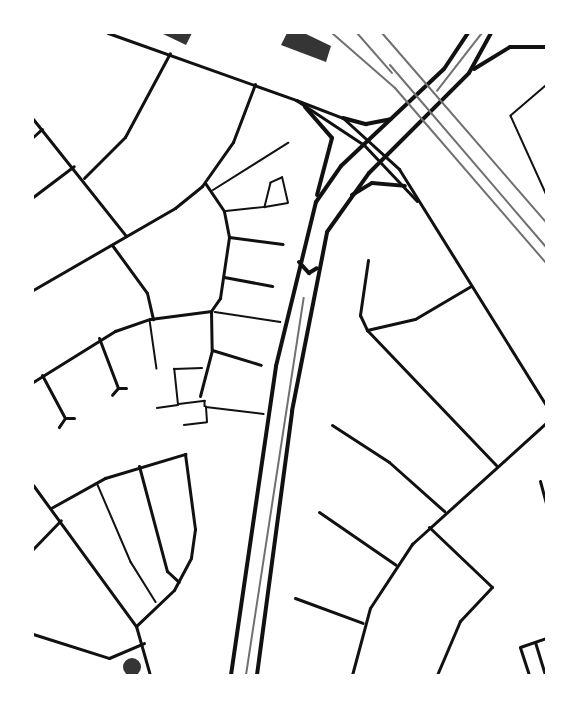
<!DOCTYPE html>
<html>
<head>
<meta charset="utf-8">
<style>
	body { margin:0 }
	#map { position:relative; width:579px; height:708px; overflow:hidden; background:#fff; font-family:"Space Grotesk",sans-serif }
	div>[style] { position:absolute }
	.building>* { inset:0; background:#353535 }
	.round { border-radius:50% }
	.path>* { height:1.5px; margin:-0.75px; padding:0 0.75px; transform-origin:0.75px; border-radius:0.75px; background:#111 }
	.service>* { height:1.5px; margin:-0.75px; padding:0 0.75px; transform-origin:0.75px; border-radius:0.75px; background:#111 }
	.pedestrian>* { height:2px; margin:-1px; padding:0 1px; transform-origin:1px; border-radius:1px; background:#111 }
	.minor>* { height:3px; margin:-1.5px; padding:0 1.5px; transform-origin:1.5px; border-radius:1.5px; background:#111 }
	.tertiary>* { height:3px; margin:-1.5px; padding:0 1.5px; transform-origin:1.5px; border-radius:1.5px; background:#111 }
	.secondary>* { height:4px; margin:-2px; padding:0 2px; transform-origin:2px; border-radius:2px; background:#111 }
	.tram>* { height:1.5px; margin:-0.75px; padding:0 0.75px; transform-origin:0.75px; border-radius:0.75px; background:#707070 }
	.rail>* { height:2px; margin:-1px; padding:0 1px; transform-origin:1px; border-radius:1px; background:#707070 }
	span { translate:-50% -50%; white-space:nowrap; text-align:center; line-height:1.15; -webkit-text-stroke:5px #fff; paint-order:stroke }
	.frame { position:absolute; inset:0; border:34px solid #fff; pointer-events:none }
</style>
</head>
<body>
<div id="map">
	<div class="building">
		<div style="clip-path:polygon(161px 33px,192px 33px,186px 45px)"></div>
		<div style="clip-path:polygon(287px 33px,304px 33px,331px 46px,326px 62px,281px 45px)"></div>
		<div class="round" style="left:123px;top:658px;width:18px;height:18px"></div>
	</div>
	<div class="path">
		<div style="left:546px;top:86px;width:46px;rotate:139.4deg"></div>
		<div style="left:511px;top:116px;width:85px;rotate:65.6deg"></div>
		<div style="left:215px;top:312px;width:66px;rotate:8.7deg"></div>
		<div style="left:179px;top:404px;width:26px;rotate:-7deg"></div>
		<div style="left:205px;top:401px;width:5px;rotate:90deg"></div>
		<div style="left:157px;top:408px;width:21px;rotate:-8deg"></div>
		<div style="left:178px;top:405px;width:36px;rotate:-96deg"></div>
		<div style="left:174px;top:369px;width:28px;rotate:-2deg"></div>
		<div style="left:184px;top:425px;width:23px;rotate:-7deg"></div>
		<div style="left:207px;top:422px;width:15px;rotate:-94deg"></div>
		<div style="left:206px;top:407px;width:58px;rotate:6.9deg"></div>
		<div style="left:98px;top:485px;width:84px;rotate:66.8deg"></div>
		<div style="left:131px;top:562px;width:47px;rotate:58deg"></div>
	</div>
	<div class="service">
		<div style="left:226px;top:211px;width:39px;rotate:-6deg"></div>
		<div style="left:265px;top:207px;width:23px;rotate:-10deg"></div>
		<div style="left:288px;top:203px;width:26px;rotate:-103deg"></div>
		<div style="left:282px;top:178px;width:12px;rotate:156deg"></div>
		<div style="left:271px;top:183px;width:25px;rotate:104deg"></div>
		<div style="left:150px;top:320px;width:49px;rotate:81.9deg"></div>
	</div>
	<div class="pedestrian">
		<div style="left:213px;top:190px;width:89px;rotate:-32.1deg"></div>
	</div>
	<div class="minor">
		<div style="left:33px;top:119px;width:149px;rotate:51.5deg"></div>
		<div style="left:33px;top:137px;width:12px;rotate:-42deg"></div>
		<div style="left:84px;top:178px;width:58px;rotate:-45deg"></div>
		<div style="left:125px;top:137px;width:95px;rotate:-61.8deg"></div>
		<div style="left:33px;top:197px;width:51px;rotate:-37.1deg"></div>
		<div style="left:229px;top:237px;width:54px;rotate:7.4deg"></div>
		<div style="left:112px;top:245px;width:59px;rotate:53.9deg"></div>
		<div style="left:147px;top:293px;width:27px;rotate:77deg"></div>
		<div style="left:368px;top:260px;width:56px;rotate:98.3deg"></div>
		<div style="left:360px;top:315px;width:17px;rotate:65deg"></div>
		<div style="left:367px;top:330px;width:187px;rotate:46.3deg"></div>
		<div style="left:224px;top:277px;width:49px;rotate:10.6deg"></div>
		<div style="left:211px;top:311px;width:39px;rotate:89deg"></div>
		<div style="left:212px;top:350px;width:51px;rotate:17deg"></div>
		<div style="left:367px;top:330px;width:49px;rotate:-12.9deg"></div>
		<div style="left:415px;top:319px;width:65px;rotate:-30.5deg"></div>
		<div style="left:99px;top:338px;width:53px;rotate:69.2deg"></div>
		<div style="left:118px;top:388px;width:9px;rotate:131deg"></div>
		<div style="left:42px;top:375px;width:49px;rotate:61.9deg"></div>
		<div style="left:65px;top:418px;width:11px;rotate:124deg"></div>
		<div style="left:33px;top:382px;width:97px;rotate:-31.9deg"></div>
		<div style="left:115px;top:331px;width:37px;rotate:-19deg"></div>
		<div style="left:150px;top:319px;width:62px;rotate:-7.5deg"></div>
		<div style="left:211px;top:311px;width:16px;rotate:-55deg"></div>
		<div style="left:220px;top:298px;width:62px;rotate:-81.6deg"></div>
		<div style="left:229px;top:237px;width:26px;rotate:-101deg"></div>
		<div style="left:224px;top:211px;width:34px;rotate:-124deg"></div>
		<div style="left:118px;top:388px;width:8px"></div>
		<div style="left:200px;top:396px;width:48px;rotate:-75.4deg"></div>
		<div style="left:65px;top:418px;width:9px"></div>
		<div style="left:332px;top:425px;width:68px;rotate:33deg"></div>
		<div style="left:389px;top:462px;width:74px;rotate:41.7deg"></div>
		<div style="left:139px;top:466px;width:109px;rotate:75.1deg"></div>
		<div style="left:167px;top:571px;width:16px;rotate:43deg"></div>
		<div style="left:540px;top:481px;width:23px;rotate:75deg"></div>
		<div style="left:33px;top:485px;width:175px;rotate:53.9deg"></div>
		<div style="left:136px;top:626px;width:51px;rotate:74.1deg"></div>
		<div style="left:51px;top:508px;width:62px;rotate:-29.1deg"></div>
		<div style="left:105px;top:478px;width:84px;rotate:-16.7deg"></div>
		<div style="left:185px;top:454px;width:76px;rotate:82.4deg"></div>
		<div style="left:195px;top:529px;width:29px;rotate:98deg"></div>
		<div style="left:191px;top:558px;width:36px;rotate:118deg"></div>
		<div style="left:174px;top:590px;width:52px;rotate:136.5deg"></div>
		<div style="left:319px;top:512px;width:93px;rotate:34.5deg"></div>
		<div style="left:429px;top:527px;width:87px;rotate:43.6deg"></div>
		<div style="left:492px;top:587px;width:47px;rotate:133.3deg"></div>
		<div style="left:460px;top:621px;width:59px;rotate:113.1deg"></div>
		<div style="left:33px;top:549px;width:40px;rotate:-46deg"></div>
		<div style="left:295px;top:598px;width:72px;rotate:20.2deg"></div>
		<div style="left:33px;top:634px;width:80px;rotate:17.5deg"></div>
		<div style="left:109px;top:658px;width:38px;rotate:-23deg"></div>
		<div style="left:535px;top:642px;width:34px;rotate:73deg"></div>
		<div style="left:352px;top:675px;width:69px;rotate:-75deg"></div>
		<div style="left:370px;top:608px;width:77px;rotate:-56.7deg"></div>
		<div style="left:412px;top:544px;width:181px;rotate:-42.1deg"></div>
		<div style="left:529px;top:675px;width:29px;rotate:-108deg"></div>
		<div style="left:520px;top:647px;width:28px;rotate:-19deg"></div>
	</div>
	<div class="tertiary">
		<div style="left:108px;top:33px;width:200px;rotate:19.6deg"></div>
		<div style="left:296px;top:100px;width:82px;rotate:33.5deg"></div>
		<div style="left:364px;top:145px;width:77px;rotate:46.6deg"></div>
		<div style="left:296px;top:100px;width:50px;rotate:21deg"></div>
		<div style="left:343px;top:118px;width:76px;rotate:42.3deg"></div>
		<div style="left:399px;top:169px;width:278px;rotate:58.1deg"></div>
		<div style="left:33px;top:290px;width:164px;rotate:-30deg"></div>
		<div style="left:175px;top:208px;width:35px;rotate:-39deg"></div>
		<div style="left:202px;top:186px;width:54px;rotate:-54.8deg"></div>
		<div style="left:233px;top:142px;width:62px;rotate:-69.2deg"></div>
	</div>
	<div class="secondary">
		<div style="left:474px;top:69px;width:42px;rotate:-31.4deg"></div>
		<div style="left:510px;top:47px;width:36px"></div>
		<div style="left:305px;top:107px;width:41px;rotate:48.9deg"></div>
		<div style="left:332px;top:138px;width:59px;rotate:104.7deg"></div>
		<div style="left:343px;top:118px;width:24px;rotate:15deg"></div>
		<div style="left:366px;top:124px;width:25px;rotate:-11deg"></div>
		<div style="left:352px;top:195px;width:23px;rotate:-31deg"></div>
		<div style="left:372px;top:183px;width:33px;rotate:5deg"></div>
		<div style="left:299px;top:262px;width:15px;rotate:48deg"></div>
		<div style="left:309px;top:273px;width:9px;rotate:-32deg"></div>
		<div style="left:231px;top:675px;width:312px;rotate:-81.7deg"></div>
		<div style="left:276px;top:366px;width:169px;rotate:-76.3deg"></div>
		<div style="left:316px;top:202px;width:44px;rotate:-55.2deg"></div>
		<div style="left:341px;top:166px;width:141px;rotate:-43.3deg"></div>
		<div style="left:444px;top:69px;width:43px;rotate:-56.3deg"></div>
		<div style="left:257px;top:675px;width:266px;rotate:-82.4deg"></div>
		<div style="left:292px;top:411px;width:182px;rotate:-78.9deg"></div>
		<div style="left:327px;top:232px;width:72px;rotate:-54.6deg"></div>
		<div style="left:369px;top:173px;width:141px;rotate:-45deg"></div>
		<div style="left:469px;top:73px;width:46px;rotate:-61.2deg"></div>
	</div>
	<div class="tram">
		<div style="left:437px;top:91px;width:73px;rotate:-52.2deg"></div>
		<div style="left:246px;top:675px;width:381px;rotate:-81.3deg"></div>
	</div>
	<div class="rail">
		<div style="left:332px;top:33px;width:84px;rotate:41.1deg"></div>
		<div style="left:395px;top:88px;width:231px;rotate:49.2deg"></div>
		<div style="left:357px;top:33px;width:53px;rotate:48.8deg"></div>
		<div style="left:382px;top:33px;width:250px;rotate:49.1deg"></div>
		<div style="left:390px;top:65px;width:240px;rotate:49.4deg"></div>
	</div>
	<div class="frame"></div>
</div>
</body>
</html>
